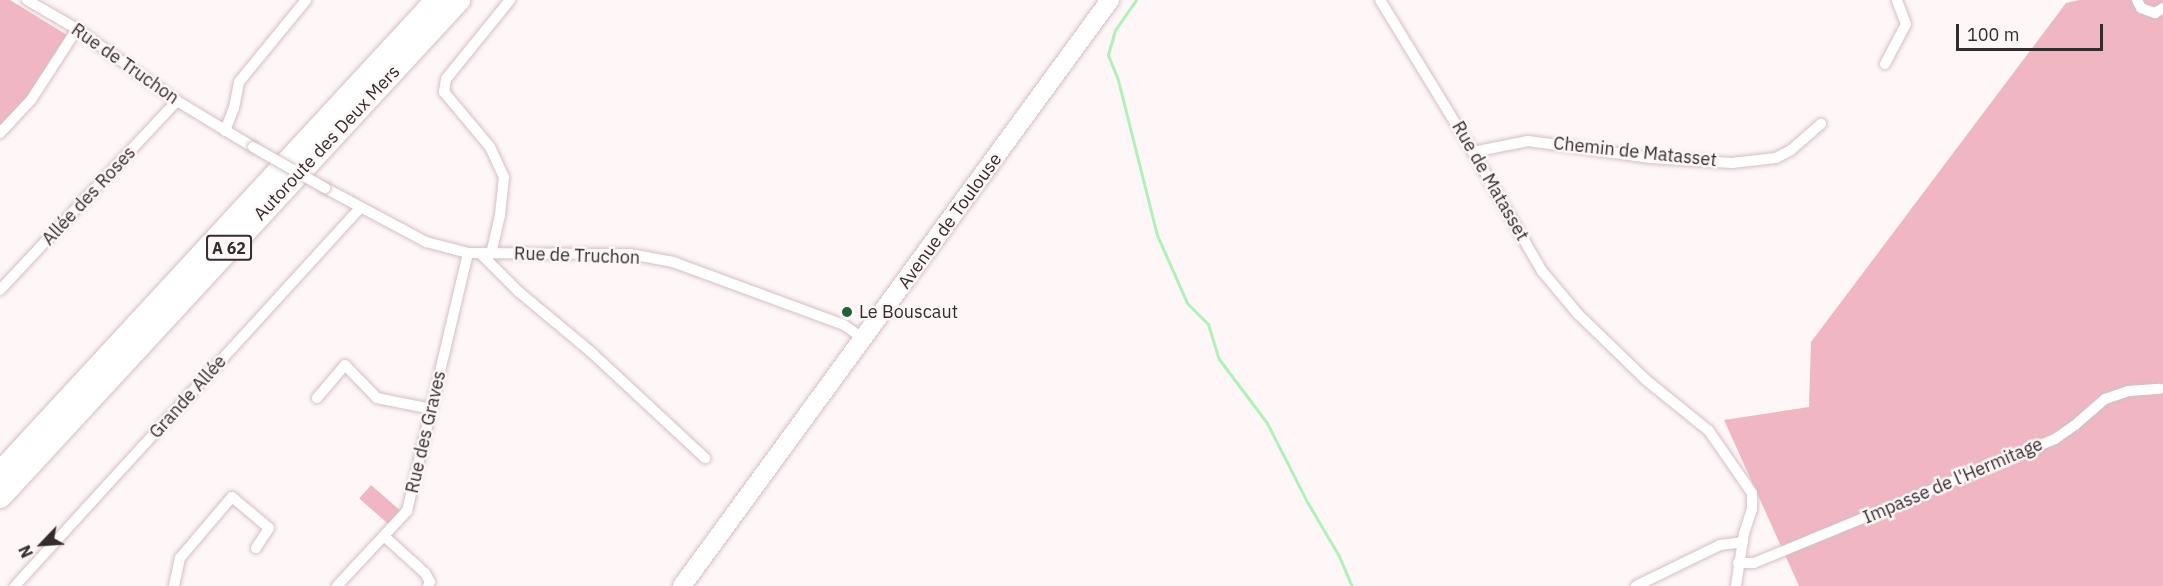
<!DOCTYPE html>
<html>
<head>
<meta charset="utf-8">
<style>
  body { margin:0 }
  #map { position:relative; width:2163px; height:586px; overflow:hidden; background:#fff6f8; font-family:"IBM Plex Sans",sans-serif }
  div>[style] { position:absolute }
  .green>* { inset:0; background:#f1b6c4; transform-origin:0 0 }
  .stream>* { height:3px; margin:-1.5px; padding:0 1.5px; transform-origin:1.5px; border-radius:1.5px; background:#b0f1b9 }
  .roads { filter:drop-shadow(0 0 2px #d4c0c4) drop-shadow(0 0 2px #d4c0c4) }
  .street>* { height:10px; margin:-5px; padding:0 5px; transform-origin:5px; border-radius:5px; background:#fff }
  .primary>* { height:18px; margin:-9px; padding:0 9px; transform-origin:9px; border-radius:9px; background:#fff }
  .highway>* { height:21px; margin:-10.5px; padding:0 10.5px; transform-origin:10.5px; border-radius:10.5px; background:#fff }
  .bridges { filter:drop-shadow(0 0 2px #d4c0c4) drop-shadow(0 0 2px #d4c0c4) }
  .street-bridge>* { height:10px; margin:-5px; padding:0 5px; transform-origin:5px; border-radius:5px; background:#fff }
  .dots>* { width:16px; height:16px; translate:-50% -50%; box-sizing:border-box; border:3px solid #fff6f8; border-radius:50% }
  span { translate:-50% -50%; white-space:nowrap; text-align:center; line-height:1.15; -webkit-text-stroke:5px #fff6f8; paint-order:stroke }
  .shield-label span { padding:2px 4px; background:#fff6f8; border:2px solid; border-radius:4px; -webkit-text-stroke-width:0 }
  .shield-label { font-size:16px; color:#342c2d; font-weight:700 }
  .street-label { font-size:18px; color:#342c2d }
  .poi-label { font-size:18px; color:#342c2d }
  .left { translate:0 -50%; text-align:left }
  .north { position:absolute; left:12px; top:514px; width:60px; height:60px; -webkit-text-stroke:4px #fff6f8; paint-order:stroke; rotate:245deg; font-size:16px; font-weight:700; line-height:24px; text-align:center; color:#342c2d }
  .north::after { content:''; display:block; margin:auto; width:21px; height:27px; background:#342c2d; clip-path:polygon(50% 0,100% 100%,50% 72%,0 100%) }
  .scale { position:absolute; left:1956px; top:24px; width:147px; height:27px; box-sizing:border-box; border:3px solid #342c2d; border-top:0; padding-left:8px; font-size:18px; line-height:21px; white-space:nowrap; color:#342c2d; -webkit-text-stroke:4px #fff6f8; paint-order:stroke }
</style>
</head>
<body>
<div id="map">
  <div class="green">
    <div style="clip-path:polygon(0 0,10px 0,67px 35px,27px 100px,0 130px)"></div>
    <div style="clip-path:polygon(2079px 0,2163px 0,2163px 586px,1799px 586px,1724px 420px,1809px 407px,1811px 342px,2066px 3px)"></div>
    <div style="left:371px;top:485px;width:41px;height:18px;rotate:41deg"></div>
  </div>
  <div class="stream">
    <div style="left:1136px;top:0;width:37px;rotate:125deg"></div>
    <div style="left:1115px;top:30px;width:26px;rotate:106deg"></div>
    <div style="left:1108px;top:55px;width:27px;rotate:68deg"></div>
    <div style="left:1118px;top:80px;width:160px;rotate:75.9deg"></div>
    <div style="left:1157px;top:235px;width:74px;rotate:66.2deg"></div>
    <div style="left:1187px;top:303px;width:30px;rotate:45deg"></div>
    <div style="left:1208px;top:324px;width:37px;rotate:73deg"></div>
    <div style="left:1219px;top:359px;width:80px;rotate:53.1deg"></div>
    <div style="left:1267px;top:423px;width:86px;rotate:63.1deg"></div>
    <div style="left:1306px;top:500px;width:65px;rotate:59.5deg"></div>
    <div style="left:1339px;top:556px;width:33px;rotate:67deg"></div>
  </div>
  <div class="roads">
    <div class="street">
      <div style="left:27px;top:0;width:58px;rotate:30.1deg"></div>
      <div style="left:77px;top:29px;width:123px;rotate:35.8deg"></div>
      <div style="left:177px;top:101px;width:89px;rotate:31.2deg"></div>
      <div style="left:1380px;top:0;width:178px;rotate:58.5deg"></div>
      <div style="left:1473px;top:152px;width:138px;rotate:59.9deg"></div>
      <div style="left:1542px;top:271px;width:56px;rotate:50.1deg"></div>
      <div style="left:1578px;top:314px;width:95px;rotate:44.1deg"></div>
      <div style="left:1646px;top:380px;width:81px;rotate:39deg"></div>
      <div style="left:1709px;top:431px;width:75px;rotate:55.3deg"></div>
      <div style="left:1752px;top:493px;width:16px;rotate:90deg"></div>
      <div style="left:1752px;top:509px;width:25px;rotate:108deg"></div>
      <div style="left:1744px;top:533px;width:54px;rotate:98.6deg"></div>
      <div style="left:2137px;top:0;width:9px;rotate:63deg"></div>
      <div style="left:2141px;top:8px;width:15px;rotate:20deg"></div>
      <div style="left:2155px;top:13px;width:9px;rotate:-32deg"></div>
      <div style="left:1885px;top:64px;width:45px;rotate:-62.3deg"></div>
      <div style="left:1906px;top:24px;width:26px;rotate:-111deg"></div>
      <div style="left:225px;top:131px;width:25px;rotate:-69deg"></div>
      <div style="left:234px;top:108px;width:26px;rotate:-79deg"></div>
      <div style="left:239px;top:82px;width:106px;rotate:-50.7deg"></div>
      <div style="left:0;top:133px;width:45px;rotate:-46.8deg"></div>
      <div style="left:31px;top:100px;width:85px;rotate:-57.1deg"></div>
      <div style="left:1473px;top:152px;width:56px;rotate:-11.3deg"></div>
      <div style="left:1528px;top:141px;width:124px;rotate:7.9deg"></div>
      <div style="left:1651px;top:158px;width:81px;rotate:3.5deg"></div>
      <div style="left:1732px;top:163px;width:44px;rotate:-6.5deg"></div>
      <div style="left:1776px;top:158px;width:17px;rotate:-28deg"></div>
      <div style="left:1791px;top:150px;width:40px;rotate:-41deg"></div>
      <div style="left:325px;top:188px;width:115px;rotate:28.1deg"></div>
      <div style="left:426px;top:242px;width:43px;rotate:14.7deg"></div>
      <div style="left:468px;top:253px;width:162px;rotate:0.4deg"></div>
      <div style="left:630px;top:254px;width:44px;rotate:10.5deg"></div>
      <div style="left:673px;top:262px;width:182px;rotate:20.2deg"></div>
      <div style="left:844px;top:325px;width:24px;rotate:35deg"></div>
      <div style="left:481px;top:254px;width:54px;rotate:45deg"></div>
      <div style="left:519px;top:292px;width:94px;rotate:39.8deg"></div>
      <div style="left:591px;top:352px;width:156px;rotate:42.9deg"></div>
      <div style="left:491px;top:254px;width:40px;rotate:-77deg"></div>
      <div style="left:500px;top:215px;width:38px;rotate:-84deg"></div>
      <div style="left:504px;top:177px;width:33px;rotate:-115deg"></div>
      <div style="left:490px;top:147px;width:72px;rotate:-129.9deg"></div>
      <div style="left:444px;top:92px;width:13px;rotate:-81deg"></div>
      <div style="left:446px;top:79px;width:102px;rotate:-51deg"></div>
      <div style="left:0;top:290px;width:259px;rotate:-46.9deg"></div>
      <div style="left:317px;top:398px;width:43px;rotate:-49.7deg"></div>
      <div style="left:345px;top:365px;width:46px;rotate:45.9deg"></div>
      <div style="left:377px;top:398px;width:55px;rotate:11.5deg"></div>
      <div style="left:384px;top:536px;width:55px;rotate:42.1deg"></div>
      <div style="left:425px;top:573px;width:10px;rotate:61deg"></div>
      <div style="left:430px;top:582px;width:4px;rotate:117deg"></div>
      <div style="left:1738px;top:563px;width:16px"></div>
      <div style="left:1754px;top:563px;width:326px;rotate:-22.4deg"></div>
      <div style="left:2055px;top:439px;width:24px;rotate:-35deg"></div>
      <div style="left:2075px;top:425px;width:40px;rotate:-41deg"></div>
      <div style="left:2105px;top:399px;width:24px;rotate:-19deg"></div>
      <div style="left:2128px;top:391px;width:32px;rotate:-4deg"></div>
      <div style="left:15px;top:586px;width:512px;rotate:-47.61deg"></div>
      <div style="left:174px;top:586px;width:29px;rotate:-78deg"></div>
      <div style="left:180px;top:558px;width:80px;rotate:-49.6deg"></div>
      <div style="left:232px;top:497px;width:48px;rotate:40deg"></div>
      <div style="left:269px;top:528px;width:24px;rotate:123deg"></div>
      <div style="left:337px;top:586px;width:103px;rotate:-47deg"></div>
      <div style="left:407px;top:511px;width:265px;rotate:-76.7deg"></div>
      <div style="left:1636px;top:586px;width:93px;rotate:-26deg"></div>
      <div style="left:1720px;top:545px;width:23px;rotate:-7deg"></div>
    </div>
    <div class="primary">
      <div style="left:682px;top:586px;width:726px;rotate:-53.86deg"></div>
    </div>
    <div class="highway">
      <div style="left:0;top:471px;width:641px;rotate:-47.28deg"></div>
      <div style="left:0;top:497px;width:677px;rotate:-47.28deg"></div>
    </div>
  </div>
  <div class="bridges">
    <div class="street-bridge">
      <div style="left:253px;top:147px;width:83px;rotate:29.7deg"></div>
    </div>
  </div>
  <div class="dots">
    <div style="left:847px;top:312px;background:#1f6531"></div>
  </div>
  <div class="shield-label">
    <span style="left:229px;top:248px">A 62</span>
  </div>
  <div class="street-label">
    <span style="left:125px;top:64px;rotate:35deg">Rue de Truchon</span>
    <span style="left:327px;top:143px;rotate:-47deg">Autoroute des Deux Mers</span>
    <span style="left:1635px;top:152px;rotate:6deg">Chemin de Matasset</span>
    <span style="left:1490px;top:181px;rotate:60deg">Rue de Matasset</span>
    <span style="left:89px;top:196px;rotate:-47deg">Allée des Roses</span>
    <span style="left:950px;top:221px;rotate:-54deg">Avenue de Toulouse</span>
    <span style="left:577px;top:256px;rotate:2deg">Rue de Truchon</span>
    <span style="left:188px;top:397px;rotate:-48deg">Grande Allée</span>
    <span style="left:426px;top:432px;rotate:-77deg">Rue des Graves</span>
    <span style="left:1953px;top:481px;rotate:-23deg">Impasse de l'Hermitage</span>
  </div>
  <div class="poi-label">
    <span class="left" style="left:859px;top:312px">Le Bouscaut</span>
  </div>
  <div class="north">N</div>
  <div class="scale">100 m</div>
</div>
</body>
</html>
